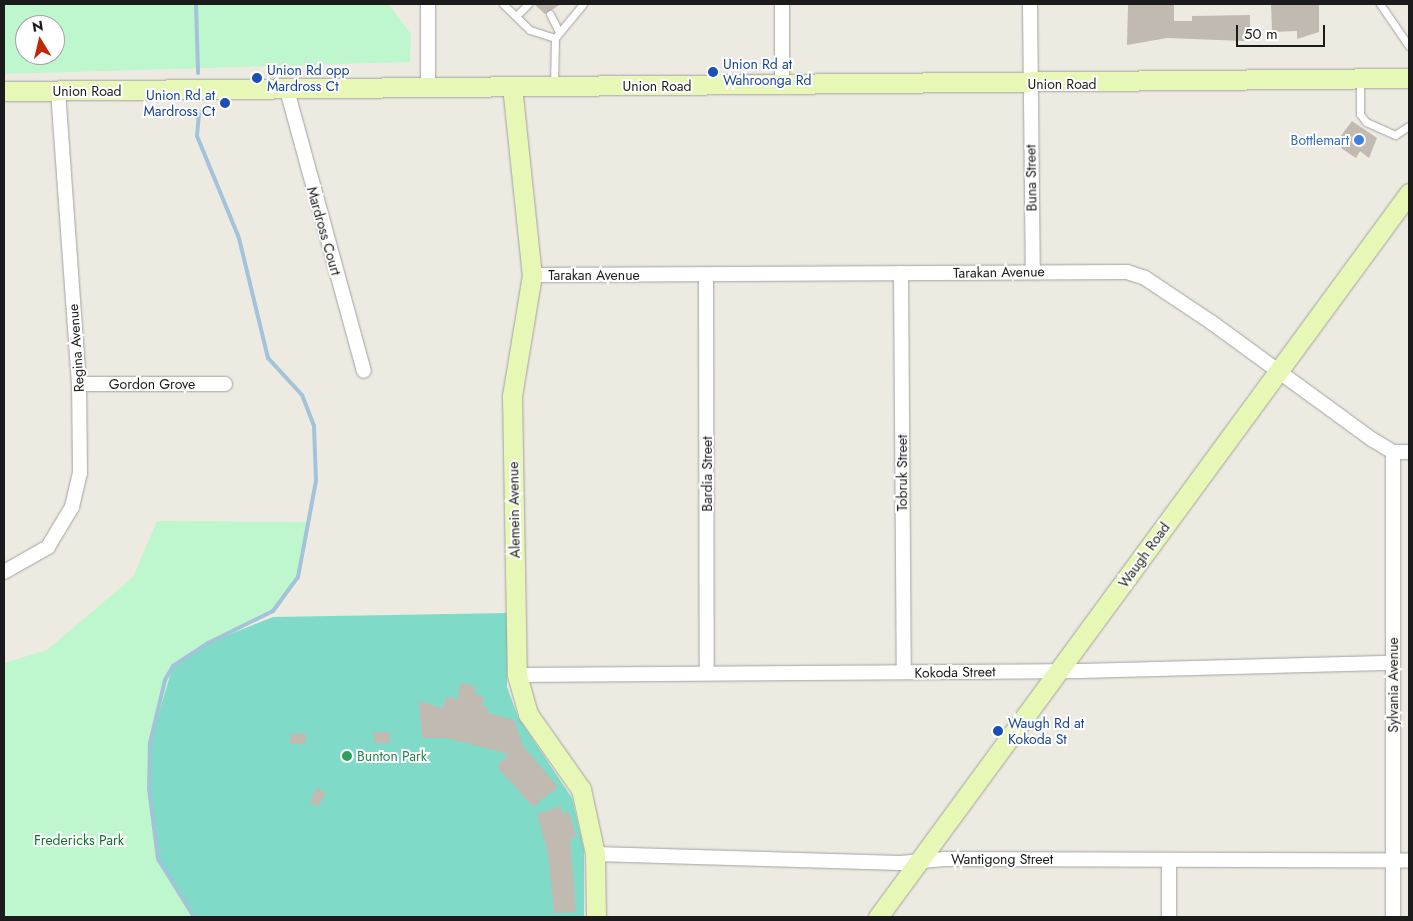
<!DOCTYPE html>
<html>
<head>
<meta charset="utf-8">
<style>
  body { margin:0 }
  #map { position:relative; width:1413px; height:921px; overflow:hidden; background:#edebe1; font-family:Jost,sans-serif }
  div>[style] { position:absolute }
  .park>* { inset:0; background:#bef7cd }
  .pitch>* { inset:0; background:#80dac8 }
  .stream>* { height:4px; margin:-2px; padding:0 2px; transform-origin:2px; border-radius:2px; background:#a2c3da }
  .building>* { inset:0; background:#c1bab1; transform-origin:0 0 }
  .roads { filter:drop-shadow(0 0 1px #a2a2a2) drop-shadow(0 0 1px #a2a2a2) }
  .lane>* { height:7px; margin:-3.5px; padding:0 3.5px; transform-origin:3.5px; border-radius:3.5px; background:#fff }
  .street>* { height:14px; margin:-7px; padding:0 7px; transform-origin:7px; border-radius:7px; background:#fff }
  .secondary>* { height:19px; margin:-9.5px; padding:0 9.5px; transform-origin:9.5px; border-radius:9.5px; background:#e7f7b5 }
  .dots>* { width:14px; height:14px; translate:-50% -50%; box-sizing:border-box; border:2px solid #fff; border-radius:50% }
  span { translate:-50% -50%; white-space:nowrap; text-align:center; line-height:1.15; -webkit-text-stroke:4px #fff; paint-order:stroke }
  .transit-label { font-size:14px; color:#164399 }
  .left { translate:0 -50%; text-align:left }
  .right { translate:-100% -50%; text-align:right }
  .street-label { font-size:14px; color:#1b1b1b }
  .shop-label { font-size:14px; color:#366cbe }
  .leisure-label { font-size:14px; color:#27864d }
  .park-label { font-size:14px; color:#0e752a }
  .frame { position:absolute; inset:0; border:5px solid #1b1b1b; pointer-events:none }
  .north { position:absolute; left:15px; top:15px; width:50px; height:50px; box-sizing:border-box; background:#fff; border:1px solid #a4a4a4; border-radius:50%; rotate:351deg; font-size:14px; font-weight:700; line-height:20px; text-align:center; color:#1b1b1b }
  .north::after { content:''; display:block; margin:auto; width:18px; height:22px; background:#c12906; clip-path:polygon(50% 0,100% 100%,50% 72%,0 100%) }
  .scale { position:absolute; left:1236px; top:25px; width:89px; height:22px; box-sizing:border-box; border:2px solid #1b1b1b; border-top:0; padding-left:6px; font-size:15px; line-height:18px; white-space:nowrap; color:#1b1b1b; -webkit-text-stroke:4px #fff; paint-order:stroke }
</style>
</head>
<body>
<div id="map">
  <div class="park">
    <div style="clip-path:polygon(evenodd,4px 4px,389px 4px,411px 34px,410px 62px,4px 74px,4px 4px,25px 25px,55px 25px,55px 55px,25px 55px,25px 25px)"></div>
    <div style="clip-path:polygon(157px 521px,310px 522px,298px 577px,273px 611px,208px 643px,178px 890px,194px 917px,4px 917px,4px 663px,47px 650px,133px 577px)"></div>
  </div>
  <div class="pitch">
    <div style="clip-path:polygon(508px 613px,507px 687px,518px 717px,572px 798px,584px 850px,584px 917px,194px 917px,158px 859px,149px 789px,150px 743px,173px 666px,208px 643px,273px 617px)"></div>
  </div>
  <div class="stream">
    <div style="left:196px;top:4px;width:69px;rotate:88.3deg"></div>
    <div style="left:194px;top:917px;width:68px;rotate:-121.8deg"></div>
    <div style="left:158px;top:859px;width:71px;rotate:-97.3deg"></div>
    <div style="left:149px;top:789px;width:46px;rotate:-88.8deg"></div>
    <div style="left:150px;top:743px;width:65px;rotate:-76.6deg"></div>
    <div style="left:165px;top:680px;width:16px;rotate:-60deg"></div>
    <div style="left:173px;top:666px;width:42px;rotate:-33.3deg"></div>
    <div style="left:208px;top:643px;width:72px;rotate:-26.2deg"></div>
    <div style="left:273px;top:611px;width:42px;rotate:-53.7deg"></div>
    <div style="left:298px;top:577px;width:98px;rotate:-79.4deg"></div>
    <div style="left:316px;top:481px;width:55px;rotate:-92.1deg"></div>
    <div style="left:314px;top:426px;width:33px;rotate:-111deg"></div>
    <div style="left:302px;top:395px;width:50px;rotate:-132.6deg"></div>
    <div style="left:268px;top:358px;width:123px;rotate:-103.6deg"></div>
    <div style="left:239px;top:238px;width:110px;rotate:-112.4deg"></div>
    <div style="left:197px;top:136px;width:25px;rotate:-85deg"></div>
  </div>
  <div class="building">
    <div style="clip-path:polygon(534px 4px,561px 4px,545px 14px)"></div>
    <div style="clip-path:polygon(1128px 4px,1174px 4px,1174px 21px,1192px 21px,1192px 16px,1250px 15px,1250px 37px,1244px 36px,1244px 41px,1167px 38px,1127px 45px)"></div>
    <div style="clip-path:polygon(1271px 4px,1319px 4px,1319px 32px,1297px 39px,1297px 31px,1272px 32px)"></div>
    <div style="clip-path:polygon(1352px 121px,1377px 138px,1369px 158px,1360px 151px,1356px 158px,1341px 148px,1345px 141px,1340px 137px)"></div>
    <div style="clip-path:polygon(461px 682px,476px 687px,474px 693px,484px 697px,482px 705px,488px 707px,488px 713px,514px 720px,523px 746px,558px 787px,533px 807px,497px 767px,508px 754px,447px 738px,422px 738px,419px 701px,442px 708px,447px 696px,457px 700px)"></div>
    <div style="left:374px;top:732px;width:16px;height:11px"></div>
    <div style="clip-path:polygon(305px 733px,306px 744px,290px 744px,290px 734px)"></div>
    <div style="left:317px;top:788px;width:10px;height:16px;rotate:29deg"></div>
    <div style="clip-path:polygon(561px 806px,562px 813px,569px 812px,576px 837px,570px 839px,576px 912px,554px 913px,548px 854px,537px 814px)"></div>
  </div>
  <div class="roads">
    <div class="lane">
      <div style="left:503px;top:4px;width:37px;rotate:44deg"></div>
      <div style="left:530px;top:30px;width:26px;rotate:18deg"></div>
      <div style="left:1380px;top:4px;width:51px;rotate:55.4deg"></div>
      <div style="left:550px;top:14px;width:18px;rotate:63deg"></div>
      <div style="left:516px;top:16px;width:17px;rotate:-45deg"></div>
      <div style="left:1360px;top:82px;width:32px;rotate:90deg"></div>
      <div style="left:1360px;top:114px;width:10px;rotate:53deg"></div>
      <div style="left:1366px;top:122px;width:32px;rotate:24deg"></div>
      <div style="left:1395px;top:135px;width:17px;rotate:-33deg"></div>
      <div style="left:554px;top:85px;width:47px;rotate:-88.8deg"></div>
      <div style="left:555px;top:38px;width:44px;rotate:-50.5deg"></div>
    </div>
    <div class="street">
      <div style="left:782px;top:4px;width:81px;rotate:90deg"></div>
      <div style="left:1030px;top:4px;width:268px;rotate:89.4deg"></div>
      <div style="left:428px;top:88px;width:84px;rotate:-90deg"></div>
      <div style="left:287px;top:90px;width:291px;rotate:74.7deg"></div>
      <div style="left:901px;top:273px;width:399px;rotate:89.6deg"></div>
      <div style="left:532px;top:275px;width:595px;rotate:-0.29deg"></div>
      <div style="left:1127px;top:272px;width:19px;rotate:18deg"></div>
      <div style="left:1145px;top:278px;width:79px;rotate:33.7deg"></div>
      <div style="left:1211px;top:322px;width:200px;rotate:36.1deg"></div>
      <div style="left:1373px;top:440px;width:23px;rotate:31deg"></div>
      <div style="left:1393px;top:452px;width:16px"></div>
      <div style="left:706px;top:275px;width:398px;rotate:89.9deg"></div>
      <div style="left:79px;top:384px;width:146px"></div>
      <div style="left:4px;top:572px;width:51px;rotate:-29.6deg"></div>
      <div style="left:48px;top:547px;width:47px;rotate:-59deg"></div>
      <div style="left:72px;top:507px;width:35px;rotate:-77deg"></div>
      <div style="left:80px;top:473px;width:89px;rotate:-90.6deg"></div>
      <div style="left:79px;top:384px;width:294px;rotate:-94.1deg"></div>
      <div style="left:517px;top:675px;width:564px;rotate:-0.41deg"></div>
      <div style="left:1081px;top:671px;width:312px;rotate:-1.5deg"></div>
      <div style="left:595px;top:854px;width:305px;rotate:1.7deg"></div>
      <div style="left:900px;top:863px;width:45px;rotate:-5.1deg"></div>
      <div style="left:945px;top:859px;width:464px;rotate:0.2deg"></div>
      <div style="left:1169px;top:917px;width:57px;rotate:-90deg"></div>
      <div style="left:1393px;top:917px;width:465px;rotate:-90deg"></div>
    </div>
    <div class="secondary">
      <div style="left:512px;top:86px;width:190px;rotate:84deg"></div>
      <div style="left:532px;top:275px;width:123px;rotate:99.4deg"></div>
      <div style="left:512px;top:396px;width:279px;rotate:89deg"></div>
      <div style="left:517px;top:675px;width:41px;rotate:74.2deg"></div>
      <div style="left:528px;top:714px;width:92px;rotate:54.8deg"></div>
      <div style="left:581px;top:789px;width:66px;rotate:77.8deg"></div>
      <div style="left:595px;top:854px;width:63px;rotate:89.1deg"></div>
      <div style="left:4px;top:91px;width:1405px;rotate:-0.53deg"></div>
      <div style="left:878px;top:917px;width:898px;rotate:-53.74deg"></div>
    </div>
  </div>
  <div class="dots">
    <div style="left:713px;top:72px;background:#1a4fb4"></div>
    <div style="left:257px;top:78px;background:#1a4fb4"></div>
    <div style="left:225px;top:103px;background:#1a4fb4"></div>
    <div style="left:1359px;top:140px;background:#3f7fe0"></div>
    <div style="left:998px;top:731px;background:#1a4fb4"></div>
    <div style="left:347px;top:756px;background:#2e9e5b"></div>
  </div>
  <div class="transit-label">
    <span class="left" style="left:723px;top:72px">Union Rd at<br>Wahroonga Rd</span>
    <span class="left" style="left:267px;top:78px">Union Rd opp<br>Mardross Ct</span>
    <span class="right" style="left:215px;top:103px">Union Rd at<br>Mardross Ct</span>
    <span class="left" style="left:1008px;top:731px">Waugh Rd at<br>Kokoda St</span>
  </div>
  <div class="street-label">
    <span style="left:1062px;top:84px">Union Road</span>
    <span style="left:657px;top:86px">Union Road</span>
    <span style="left:87px;top:91px">Union Road</span>
    <span style="left:1031px;top:178px;rotate:-91deg">Buna Street</span>
    <span style="left:324px;top:231px;rotate:74deg">Mardross Court</span>
    <span style="left:999px;top:272px;rotate:-1deg">Tarakan Avenue</span>
    <span style="left:594px;top:275px">Tarakan Avenue</span>
    <span style="left:76px;top:348px;rotate:-94deg">Regina Avenue</span>
    <span style="left:152px;top:384px">Gordon Grove</span>
    <span style="left:902px;top:473px;rotate:-90deg">Tobruk Street</span>
    <span style="left:707px;top:474px;rotate:-90deg">Bardia Street</span>
    <span style="left:514px;top:510px;rotate:-91deg">Alemein Avenue</span>
    <span style="left:1144px;top:555px;rotate:-54deg">Waugh Road</span>
    <span style="left:955px;top:672px;rotate:-1deg">Kokoda Street</span>
    <span style="left:1393px;top:685px;rotate:-90deg">Sylvania Avenue</span>
    <span style="left:1002px;top:859px">Wantigong Street</span>
  </div>
  <div class="shop-label">
    <span class="right" style="left:1349px;top:140px">Bottlemart</span>
  </div>
  <div class="leisure-label">
    <span class="left" style="left:357px;top:756px">Bunton Park</span>
  </div>
  <div class="park-label">
    <span style="left:79px;top:840px">Fredericks Park</span>
  </div>
  <div class="frame"></div>
  <div class="north">N</div>
  <div class="scale">50 m</div>
</div>
</body>
</html>
